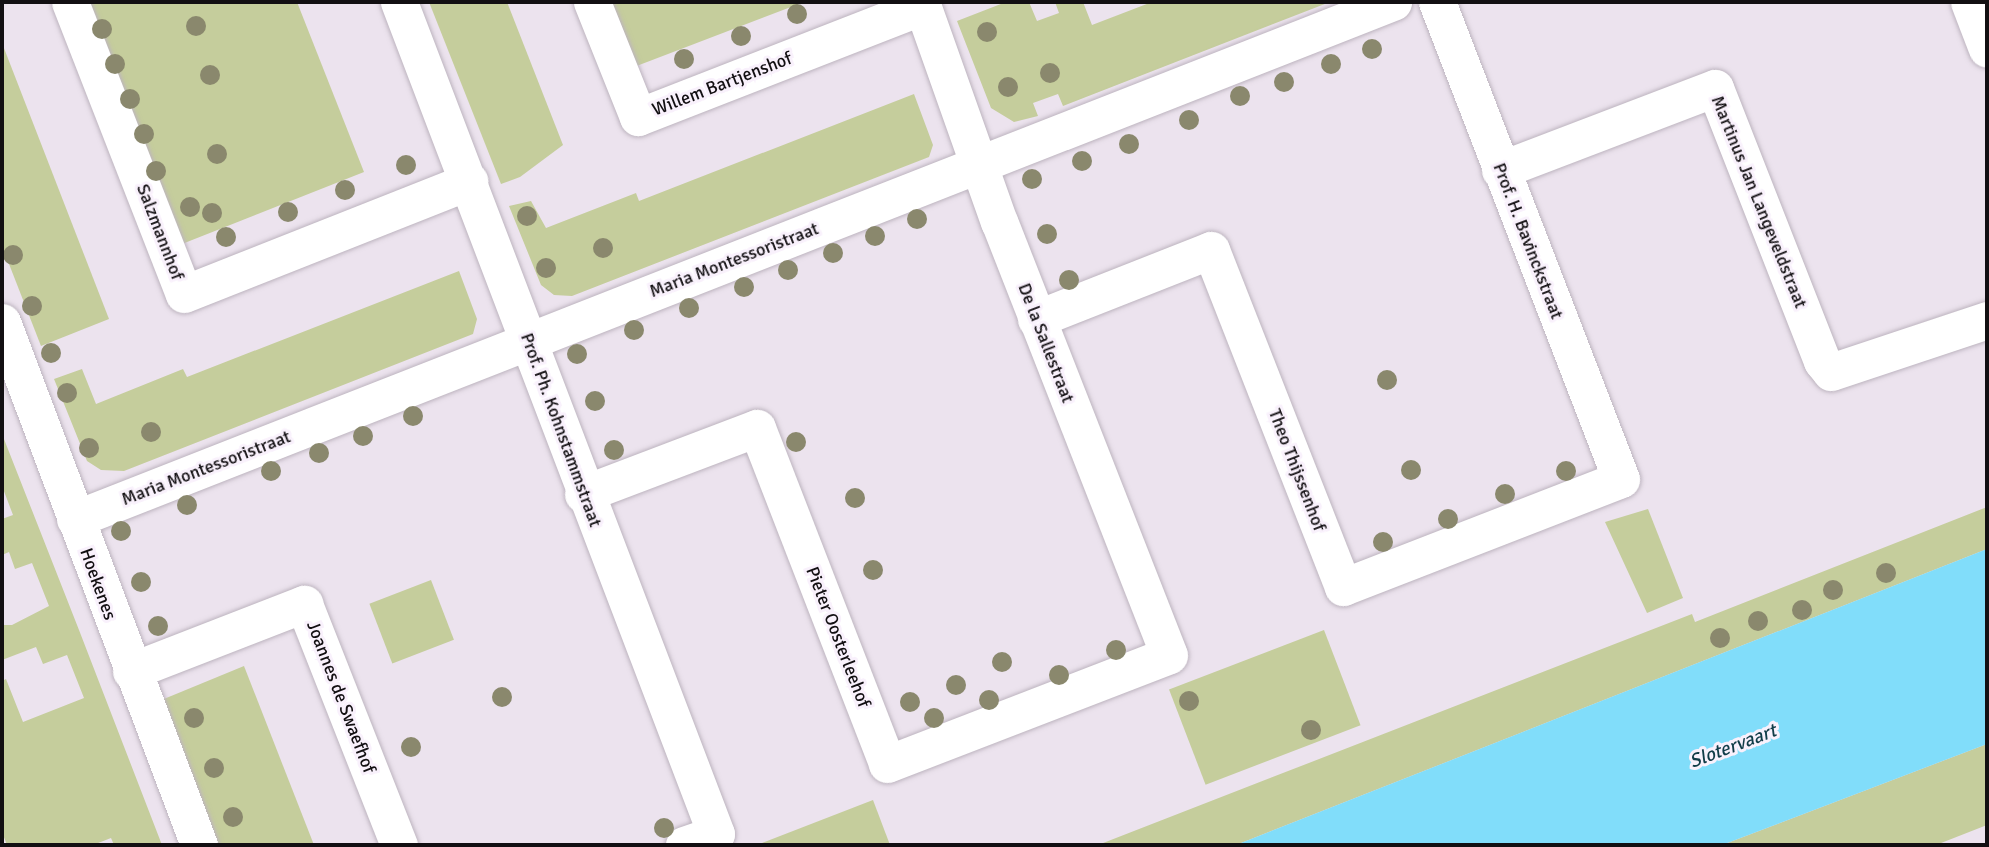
<!DOCTYPE html>
<html>
<head>
<meta charset="utf-8">
<style>
  body { margin:0 }
  #map { position:relative; width:1989px; height:847px; overflow:hidden; background:#ece3ee; font-family:Signika,sans-serif }
  div>[style] { position:absolute }
  .green>* { inset:0; background:#c5cd9c; transform-origin:0 0 }
  .water>* { inset:0; background:#81ddfa }
  .roads { filter:drop-shadow(0 0 2px #bdb4bf) drop-shadow(0 0 2px #bdb4bf) }
  .street>* { height:37px; margin:-18.5px; padding:0 18.5px; transform-origin:18.5px; border-radius:18.5px; background:#fff }
  .trees>* { width:20px; height:20px; margin:-10px; border-radius:50%; background:#8a886d }
  span { translate:-50% -50%; white-space:nowrap; text-align:center; line-height:1.15; -webkit-text-stroke:6px #f9f1fc; paint-order:stroke }
  .street-label { font-size:18px; color:#120f12 }
  .water-label { font-size:19px; color:#113c48; font-style:italic }
  .frame { position:absolute; inset:0; border:4px solid #120f12; pointer-events:none }
</style>
</head>
<body>
<div id="map">
  <div class="green">
    <div style="clip-path:polygon(86px 2px,297px 2px,364px 172px,182px 244px)"></div>
    <div style="clip-path:polygon(429px 2px,507px 2px,563px 145px,520px 177px,501px 184px)"></div>
    <div style="clip-path:polygon(608px 2px,804px 2px,634px 67px)"></div>
    <div style="clip-path:polygon(1006px 2px,1029px 2px,1037px 21px,1059px 13px,1055px 2px,1083px 2px,1092px 25px,1152px 2px,1330px 2px,1063px 106px,1058px 94px,1033px 103px,1038px 116px,1014px 122px,991px 108px,957px 21px)"></div>
    <div style="clip-path:polygon(2px 43px,109px 319px,41px 346px,2px 246px)"></div>
    <div style="clip-path:polygon(914px 94px,933px 145px,929px 157px,572px 296px,554px 295px,541px 285px,509px 206px,531px 201px,546px 228px,636px 193px,639px 201px)"></div>
    <div style="clip-path:polygon(459px 271px,477px 319px,473px 334px,124px 471px,101px 470px,87px 461px,54px 379px,82px 369px,96px 404px,183px 369px,187px 377px)"></div>
    <div style="clip-path:polygon(2px 434px,79px 630px,162px 845px,114px 845px,111px 838px,93px 845px,7px 845px,2px 832px,2px 681px,6px 679px,23px 722px,84px 698px,67px 655px,43px 664px,36px 647px,2px 660px,2px 625px,12px 625px,49px 606px,32px 563px,15px 569px,9px 552px,2px 555px,2px 519px,13px 515px,2px 486px)"></div>
    <div style="clip-path:polygon(1987px 507px,1987px 549px,1236px 845px,1098px 845px,1692px 614px,1695px 622px)"></div>
    <div style="clip-path:polygon(1648px 509px,1683px 598px,1647px 613px,1605px 522px)"></div>
    <div style="left:431px;top:580px;width:64px;height:66px;rotate:69deg"></div>
    <div style="left:1324px;top:630px;width:102px;height:166px;rotate:69deg"></div>
    <div style="clip-path:polygon(244px 666px,314px 845px,215px 845px,159px 701px)"></div>
    <div style="clip-path:polygon(1987px 744px,1987px 825px,1936px 845px,1722px 845px)"></div>
    <div style="clip-path:polygon(873px 800px,890px 845px,757px 845px)"></div>
  </div>
  <div class="water">
    <div style="clip-path:polygon(1987px 549px,1987px 744px,1722px 845px,1236px 845px)"></div>
  </div>
  <div class="roads">
    <div class="street">
      <div style="left:70px;top:2px;width:313px;rotate:68.7deg"></div>
      <div style="left:184px;top:294px;width:307px;rotate:-21.6deg"></div>
      <div style="left:399px;top:2px;width:890px;rotate:69.14deg"></div>
      <div style="left:716px;top:834px;width:34px;rotate:161deg"></div>
      <div style="left:592px;top:2px;width:124px;rotate:68.2deg"></div>
      <div style="left:638px;top:117px;width:305px;rotate:-21.3deg"></div>
      <div style="left:1969px;top:2px;width:50px;rotate:69deg"></div>
      <div style="left:1500px;top:170px;width:230px;rotate:-20.9deg"></div>
      <div style="left:1715px;top:88px;width:293px;rotate:68.6deg"></div>
      <div style="left:1822px;top:361px;width:14px;rotate:51deg"></div>
      <div style="left:1831px;top:372px;width:164px;rotate:-18.4deg"></div>
      <div style="left:1036px;top:319px;width:188px;rotate:-21.5deg"></div>
      <div style="left:1211px;top:250px;width:362px;rotate:68.6deg"></div>
      <div style="left:1343px;top:587px;width:298px;rotate:-21.2deg"></div>
      <div style="left:1621px;top:479px;width:511px;rotate:-111.09deg"></div>
      <div style="left:2px;top:322px;width:559px;rotate:69.36deg"></div>
      <div style="left:583px;top:494px;width:186px;rotate:-20.8deg"></div>
      <div style="left:757px;top:428px;width:360px;rotate:68.8deg"></div>
      <div style="left:887px;top:764px;width:302px;rotate:-21.1deg"></div>
      <div style="left:1169px;top:655px;width:465px;rotate:-111.4deg"></div>
      <div style="left:999px;top:222px;width:233px;rotate:-109.5deg"></div>
      <div style="left:75px;top:519px;width:1416px;rotate:-21.42deg"></div>
      <div style="left:131px;top:671px;width:186px;rotate:-21.2deg"></div>
      <div style="left:304px;top:604px;width:259px;rotate:68.5deg"></div>
    </div>
  </div>
  <div class="trees">
    <div style="left:797px;top:14px"></div>
    <div style="left:196px;top:26px"></div>
    <div style="left:102px;top:29px"></div>
    <div style="left:987px;top:32px"></div>
    <div style="left:741px;top:36px"></div>
    <div style="left:1372px;top:49px"></div>
    <div style="left:684px;top:59px"></div>
    <div style="left:115px;top:64px"></div>
    <div style="left:1331px;top:64px"></div>
    <div style="left:1050px;top:73px"></div>
    <div style="left:210px;top:75px"></div>
    <div style="left:1284px;top:82px"></div>
    <div style="left:1008px;top:87px"></div>
    <div style="left:1240px;top:96px"></div>
    <div style="left:130px;top:99px"></div>
    <div style="left:1189px;top:120px"></div>
    <div style="left:144px;top:134px"></div>
    <div style="left:1129px;top:144px"></div>
    <div style="left:217px;top:154px"></div>
    <div style="left:1082px;top:161px"></div>
    <div style="left:406px;top:165px"></div>
    <div style="left:156px;top:171px"></div>
    <div style="left:1032px;top:179px"></div>
    <div style="left:345px;top:190px"></div>
    <div style="left:190px;top:207px"></div>
    <div style="left:288px;top:212px"></div>
    <div style="left:212px;top:213px"></div>
    <div style="left:527px;top:216px"></div>
    <div style="left:917px;top:219px"></div>
    <div style="left:1047px;top:234px"></div>
    <div style="left:875px;top:236px"></div>
    <div style="left:226px;top:237px"></div>
    <div style="left:603px;top:248px"></div>
    <div style="left:833px;top:253px"></div>
    <div style="left:13px;top:255px"></div>
    <div style="left:546px;top:268px"></div>
    <div style="left:788px;top:270px"></div>
    <div style="left:1069px;top:280px"></div>
    <div style="left:744px;top:287px"></div>
    <div style="left:32px;top:306px"></div>
    <div style="left:689px;top:308px"></div>
    <div style="left:634px;top:330px"></div>
    <div style="left:51px;top:353px"></div>
    <div style="left:577px;top:354px"></div>
    <div style="left:1387px;top:380px"></div>
    <div style="left:67px;top:393px"></div>
    <div style="left:595px;top:401px"></div>
    <div style="left:413px;top:416px"></div>
    <div style="left:151px;top:432px"></div>
    <div style="left:363px;top:436px"></div>
    <div style="left:796px;top:442px"></div>
    <div style="left:89px;top:448px"></div>
    <div style="left:614px;top:450px"></div>
    <div style="left:319px;top:453px"></div>
    <div style="left:1411px;top:470px"></div>
    <div style="left:271px;top:471px"></div>
    <div style="left:1566px;top:471px"></div>
    <div style="left:1505px;top:494px"></div>
    <div style="left:855px;top:498px"></div>
    <div style="left:187px;top:505px"></div>
    <div style="left:1448px;top:519px"></div>
    <div style="left:121px;top:531px"></div>
    <div style="left:1383px;top:542px"></div>
    <div style="left:873px;top:570px"></div>
    <div style="left:1886px;top:573px"></div>
    <div style="left:141px;top:582px"></div>
    <div style="left:1833px;top:590px"></div>
    <div style="left:1802px;top:610px"></div>
    <div style="left:1758px;top:621px"></div>
    <div style="left:158px;top:626px"></div>
    <div style="left:1720px;top:638px"></div>
    <div style="left:1116px;top:650px"></div>
    <div style="left:1002px;top:662px"></div>
    <div style="left:1059px;top:675px"></div>
    <div style="left:956px;top:685px"></div>
    <div style="left:502px;top:697px"></div>
    <div style="left:989px;top:700px"></div>
    <div style="left:1189px;top:701px"></div>
    <div style="left:910px;top:702px"></div>
    <div style="left:194px;top:718px"></div>
    <div style="left:934px;top:718px"></div>
    <div style="left:1311px;top:730px"></div>
    <div style="left:411px;top:747px"></div>
    <div style="left:214px;top:768px"></div>
    <div style="left:233px;top:817px"></div>
    <div style="left:664px;top:828px"></div>
  </div>
  <div class="street-label">
    <span style="left:722px;top:84px;rotate:-21deg">Willem Bartjenshof</span>
    <span style="left:1759px;top:202px;rotate:68deg">Martinus Jan Langeveldstraat</span>
    <span style="left:160px;top:232px;rotate:69deg">Salzmannhof</span>
    <span style="left:1528px;top:241px;rotate:69deg">Prof. H. Bavinckstraat</span>
    <span style="left:734px;top:260px;rotate:-21deg">Maria Montessoristraat</span>
    <span style="left:1046px;top:343px;rotate:69deg">De la Sallestraat</span>
    <span style="left:561px;top:430px;rotate:70deg">Prof. Ph. Kohnstammstraat</span>
    <span style="left:206px;top:468px;rotate:-21deg">Maria Montessoristraat</span>
    <span style="left:1297px;top:470px;rotate:69deg">Theo Thijssenhof</span>
    <span style="left:98px;top:584px;rotate:70deg">Hoekenes</span>
    <span style="left:838px;top:637px;rotate:69deg">Pieter Oosterleehof</span>
    <span style="left:341px;top:697px;rotate:69deg">Joannes de Swaefhof</span>
  </div>
  <div class="water-label">
    <span style="left:1733px;top:747px;rotate:-21deg">Slotervaart</span>
  </div>
  <div class="frame"></div>
</div>
</body>
</html>
